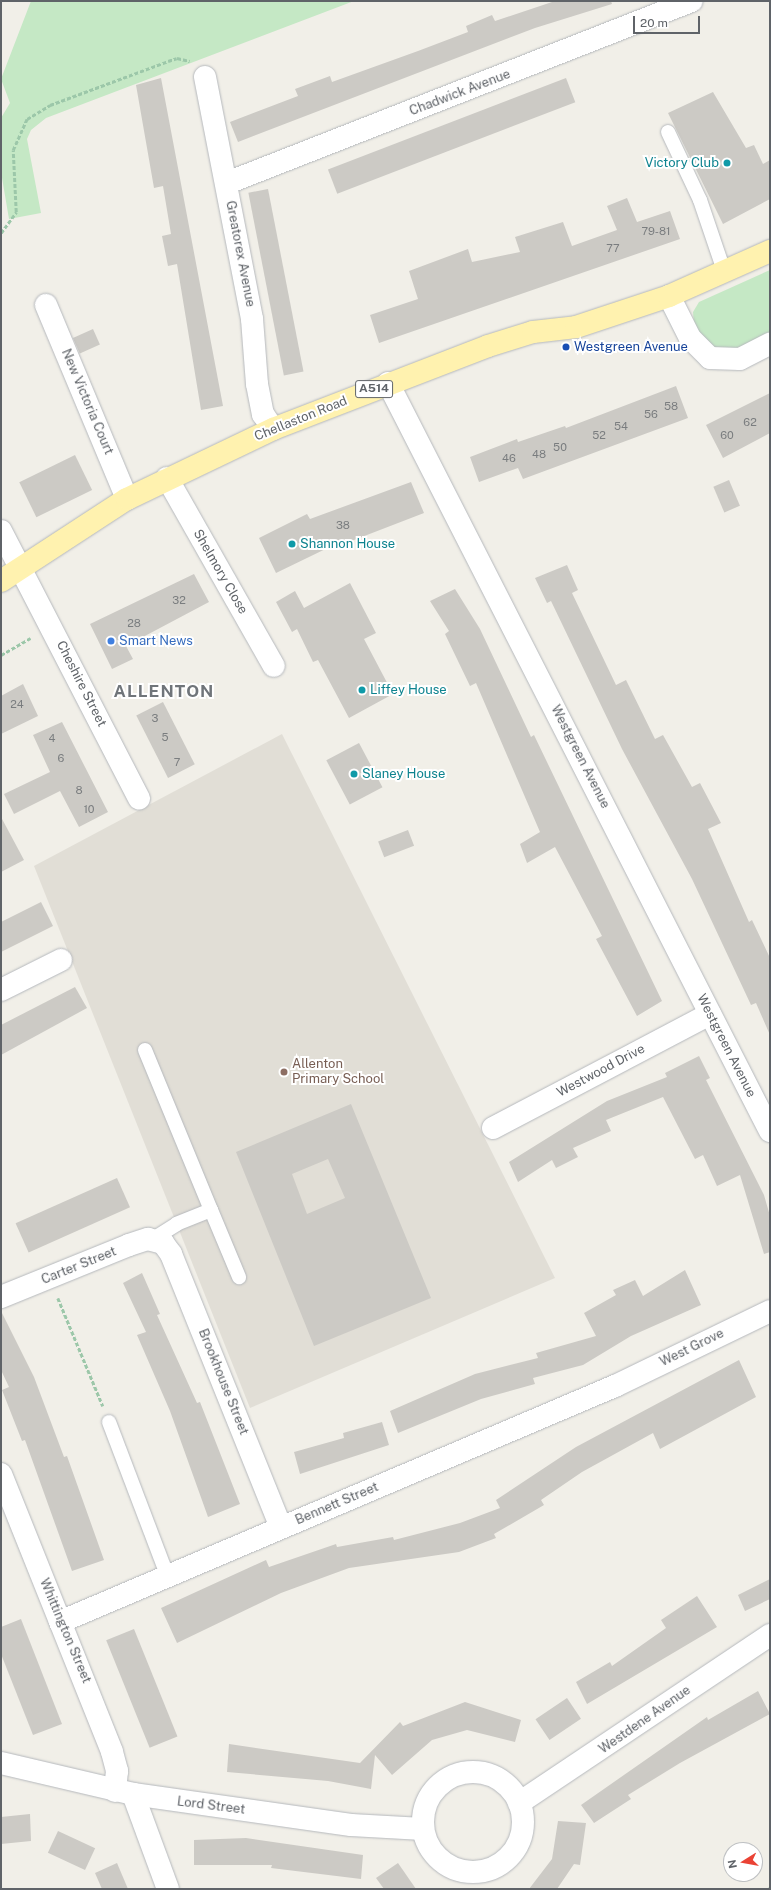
<!DOCTYPE html>
<html>
<head>
<meta charset="utf-8">
<style>
  body { margin:0 }
  #map { position:relative; width:771px; height:1890px; overflow:hidden; background:#f1efe8; font-family:"Public Sans",sans-serif }
  div>[style] { position:absolute }
  .education>* { inset:0; background:#e1ded6 }
  .green>* { inset:0; background:#c5e8c5 }
  .building>* { inset:0; background:#cccac5; transform-origin:0 0 }
  .path>* { height:2.5px; margin-top:-1.25px; transform-origin:0; background:repeating-linear-gradient(90deg,#9cc7a9 0 4px,transparent 0 6px) }
  .roads { filter:drop-shadow(0 0 1px #b5b8bc) drop-shadow(0 0 1px #b5b8bc) }
  .lane>* { height:14px; margin:-7px; padding:0 7px; transform-origin:7px; border-radius:7px; background:#fff }
  .street>* { height:22px; margin:-11px; padding:0 11px; transform-origin:11px; border-radius:11px; background:#fff }
  .street>.ring { margin:-11px; padding:0; box-sizing:content-box; background:none; border:22px solid #fff; border-radius:50% }
  .primary>* { height:22px; margin:-11px; padding:0 11px; transform-origin:11px; border-radius:11px; background:#fff2af }
  .dots>* { width:11px; height:11px; translate:-50% -50%; box-sizing:border-box; border:2px solid #fff; border-radius:50% }
  span { translate:-50% -50%; white-space:nowrap; text-align:center; line-height:1.15; -webkit-text-stroke:4px #fff; paint-order:stroke }
  .number-label { font-size:11px; color:#7a7d7f }
  .number-label span { -webkit-text-stroke-width:0 }
  .shield-label span { padding:1px 3px; background:#fff; border:1px solid; border-radius:3px; -webkit-text-stroke-width:0 }
  .shield-label { font-size:12px; color:#5f6368; font-weight:700 }
  .street-label { font-size:13px; color:#5f6368 }
  .culture-label { font-size:13px; color:#0d838f }
  .right { translate:-100% -50%; text-align:right }
  .left { translate:0 -50%; text-align:left }
  .transit-label { font-size:13px; color:#164399 }
  .shop-label { font-size:13px; color:#366cbe }
  .education-label { font-size:13px; color:#785e54 }
  .district-label { font-size:17px; color:#70757a; font-weight:700; letter-spacing:1px }
  .frame { position:absolute; inset:0; border:2px solid #5f6368; pointer-events:none }
  .north { position:absolute; left:723px; top:1842px; width:40px; height:40px; box-sizing:border-box; background:#fff; border:1px solid #bfc1c3; border-radius:50%; rotate:259deg; font-size:11px; font-weight:700; line-height:16px; text-align:center; color:#5f6368 }
  .north::after { content:''; display:block; margin:auto; width:14px; height:18px; background:#ea4335; clip-path:polygon(50% 0,100% 100%,50% 72%,0 100%) }
  .scale { position:absolute; left:633px; top:16px; width:67px; height:18px; box-sizing:border-box; border:2px solid #5f6368; border-top:0; padding-left:5px; font-size:12px; line-height:14px; white-space:nowrap; color:#5f6368; -webkit-text-stroke:3px #fff; paint-order:stroke }
</style>
</head>
<body>
<div id="map">
  <div class="education">
    <div style="clip-path:polygon(282px 734px,555px 1278px,250px 1408px,34px 866px)"></div>
  </div>
  <div class="green">
    <div style="clip-path:polygon(31px 1px,354px 1px,46px 118px,31px 130px,27px 139px,41px 213px,9px 219px,1px 172px,1px 118px,10px 103px,1px 79px)"></div>
    <div style="clip-path:polygon(770px 270px,770px 337px,750px 346px,720px 350px,708px 345px,694px 324px,693px 312px,699px 302px)"></div>
  </div>
  <div class="building">
    <div style="clip-path:polygon(555px 1px,611px 1px,612px 4px,535px 28px,238px 142px,230px 122px,298px 96px,295px 89px,330px 76px,332px 82px,418px 51px,468px 32px,466px 26px,492px 15px,495px 21px)"></div>
    <div style="clip-path:polygon(161px 78px,223px 406px,201px 410px,177px 264px,168px 266px,162px 236px,171px 234px,163px 186px,154px 188px,136px 85px)"></div>
    <div style="left:566px;top:78px;width:26px;height:255px;rotate:69deg"></div>
    <div style="clip-path:polygon(713px 92px,746px 148px,754px 145px,763px 164px,770px 160px,770px 199px,723px 224px,668px 113px)"></div>
    <div style="left:268px;top:189px;width:186px;height:20px;rotate:79deg"></div>
    <div style="clip-path:polygon(627px 198px,637px 222px,670px 211px,680px 239px,379px 343px,370px 315px,418px 299px,409px 271px,468px 249px,472px 262px,520px 252px,515px 237px,563px 222px,572px 246px,617px 230px,607px 206px)"></div>
    <div style="left:93px;top:329px;width:17px;height:22px;rotate:66deg"></div>
    <div style="clip-path:polygon(676px 386px,688px 418px,523px 479px,518px 468px,479px 482px,470px 457px,517px 439px,518px 442px,565px 426px,566px 428px)"></div>
    <div style="clip-path:polygon(770px 393px,770px 433px,723px 458px,706px 425px)"></div>
    <div style="left:75px;top:455px;width:39px;height:62px;rotate:64deg"></div>
    <div style="left:729px;top:480px;width:28px;height:17px;rotate:67deg"></div>
    <div style="clip-path:polygon(411px 482px,424px 513px,341px 545px,340px 542px,276px 573px,259px 538px,307px 514px,310px 519px)"></div>
    <div style="clip-path:polygon(567px 565px,578px 590px,572px 593px,616px 685px,626px 680px,655px 739px,663px 735px,692px 787px,700px 783px,721px 823px,708px 829px,749px 922px,752px 920px,770px 958px,770px 1035px,756px 1003px,751px 1005px,692px 879px,622px 749px,551px 601px,547px 603px,535px 578px)"></div>
    <div style="clip-path:polygon(194px 574px,209px 602px,126px 646px,133px 659px,112px 669px,90px 624px)"></div>
    <div style="clip-path:polygon(350px 583px,376px 633px,364px 639px,393px 694px,349px 718px,318px 660px,313px 662px,297px 629px,292px 632px,276px 602px,295px 591px,304px 608px)"></div>
    <div style="clip-path:polygon(455px 589px,480px 629px,531px 737px,534px 735px,662px 1001px,637px 1016px,596px 939px,602px 936px,555px 847px,527px 863px,520px 844px,540px 832px,476px 683px,470px 686px,445px 634px,449px 631px,430px 601px)"></div>
    <div style="clip-path:polygon(23px 684px,38px 716px,1px 734px,1px 696px)"></div>
    <div style="left:163px;top:702px;width:70px;height:30px;rotate:63deg"></div>
    <div style="clip-path:polygon(62px 722px,108px 812px,79px 827px,60px 791px,14px 814px,4px 794px,50px 772px,33px 735px)"></div>
    <div style="left:359px;top:743px;width:50px;height:37px;rotate:62deg"></div>
    <div style="clip-path:polygon(1px 817px,24px 860px,1px 872px)"></div>
    <div style="left:408px;top:830px;width:17px;height:32px;rotate:69deg"></div>
    <div style="clip-path:polygon(41px 902px,53px 926px,1px 952px,1px 922px)"></div>
    <div style="clip-path:polygon(75px 987px,87px 1008px,1px 1055px,1px 1025px)"></div>
    <div style="clip-path:polygon(699px 1056px,710px 1078px,706px 1080px,764px 1195px,770px 1216px,770px 1252px,764px 1254px,740px 1175px,717px 1186px,703px 1155px,695px 1159px,663px 1097px,606px 1120px,611px 1131px,573px 1148px,578px 1157px,556px 1168px,552px 1160px,518px 1182px,509px 1162px,607px 1101px,667px 1077px,665px 1073px)"></div>
    <div style="clip-path:polygon(evenodd,351px 1104px,431px 1298px,314px 1346px,236px 1152px,351px 1104px,328px 1159px,345px 1198px,307px 1214px,292px 1174px,328px 1159px)"></div>
    <div style="left:117px;top:1178px;width:32px;height:111px;rotate:66deg"></div>
    <div style="clip-path:polygon(685px 1270px,701px 1305px,631px 1336px,583px 1365px,533px 1378px,535px 1384px,481px 1399px,398px 1433px,390px 1411px,475px 1374px,538px 1358px,536px 1353px,596px 1336px,584px 1313px,616px 1295px,613px 1290px,635px 1280px,643px 1296px)"></div>
    <div style="clip-path:polygon(142px 1273px,160px 1314px,157px 1315px,197px 1403px,200px 1402px,240px 1504px,208px 1517px,170px 1411px,137px 1335px,146px 1332px,123px 1283px)"></div>
    <div style="clip-path:polygon(1px 1311px,34px 1377px,64px 1457px,67px 1456px,104px 1560px,72px 1571px,25px 1440px,22px 1441px,2px 1390px,9px 1387px,1px 1370px)"></div>
    <div style="clip-path:polygon(739px 1360px,756px 1397px,660px 1449px,653px 1433px,582px 1472px,541px 1500px,544px 1505px,494px 1534px,496px 1538px,459px 1552px,349px 1568px,281px 1593px,177px 1643px,161px 1608px,266px 1560px,269px 1567px,336px 1544px,337px 1547px,393px 1537px,394px 1540px,460px 1523px,500px 1508px,496px 1500px,576px 1447px)"></div>
    <div style="clip-path:polygon(382px 1422px,389px 1445px,300px 1474px,294px 1452px,344px 1438px,343px 1433px)"></div>
    <div style="clip-path:polygon(770px 1579px,770px 1599px,745px 1611px,738px 1595px)"></div>
    <div style="clip-path:polygon(697px 1596px,717px 1627px,587px 1704px,576px 1682px,610px 1662px,612px 1666px,666px 1628px,661px 1620px)"></div>
    <div style="clip-path:polygon(21px 1619px,62px 1724px,33px 1735px,1px 1654px,1px 1627px)"></div>
    <div style="left:134px;top:1629px;width:116px;height:30px;rotate:68deg"></div>
    <div style="clip-path:polygon(758px 1691px,770px 1714px,680px 1763px,628px 1795px,631px 1799px,594px 1823px,581px 1805px,707px 1717px,708px 1720px)"></div>
    <div style="left:567px;top:1698px;width:25px;height:38px;rotate:56deg"></div>
    <div style="clip-path:polygon(465px 1702px,521px 1720px,515px 1742px,467px 1730px,432px 1740px,392px 1775px,375px 1755px,371px 1789px,328px 1781px,227px 1772px,229px 1744px,360px 1763px,400px 1722px,403px 1726px)"></div>
    <div style="clip-path:polygon(30px 1814px,31px 1841px,1px 1844px,1px 1817px)"></div>
    <div style="clip-path:polygon(558px 1821px,586px 1823px,580px 1865px,574px 1864px,557px 1889px,529px 1889px,552px 1859px)"></div>
    <div style="left:58px;top:1831px;width:41px;height:24px;rotate:25deg"></div>
    <div style="clip-path:polygon(246px 1838px,363px 1855px,361px 1879px,271px 1868px,272px 1865px,194px 1865px,194px 1840px)"></div>
    <div style="clip-path:polygon(117px 1863px,128px 1889px,102px 1889px,95px 1873px)"></div>
    <div style="clip-path:polygon(398px 1863px,416px 1889px,384px 1889px,376px 1878px)"></div>
  </div>
  <div class="path">
    <div style="left:1px;top:233px;width:26px;rotate:-54deg"></div>
    <div style="left:16px;top:212px;width:62px;rotate:-92.8deg"></div>
    <div style="left:13px;top:150px;width:34px;rotate:-66deg"></div>
    <div style="left:27px;top:119px;width:27px;rotate:-31deg"></div>
    <div style="left:50px;top:105px;width:126px;rotate:-20.4deg"></div>
    <div style="left:168px;top:61px;width:9px;rotate:-18deg"></div>
    <div style="left:177px;top:58px;width:13px;rotate:13deg"></div>
    <div style="left:1px;top:655px;width:34px;rotate:-30deg"></div>
    <div style="left:58px;top:1298px;width:117px;rotate:67.4deg"></div>
    <div style="left:768px;top:1889px;width:2px;rotate:-27deg"></div>
  </div>
  <div class="roads">
    <div class="lane">
      <div style="left:668px;top:132px;width:75px;rotate:64.8deg"></div>
      <div style="left:700px;top:200px;width:75px;rotate:71.3deg"></div>
      <div style="left:145px;top:1050px;width:173px;rotate:67.6deg"></div>
      <div style="left:211px;top:1210px;width:37px;rotate:158deg"></div>
      <div style="left:177px;top:1224px;width:28px;rotate:148deg"></div>
      <div style="left:211px;top:1210px;width:73px;rotate:67.3deg"></div>
      <div style="left:109px;top:1422px;width:166px;rotate:69.2deg"></div>
    </div>
    <div class="street">
      <div style="left:205px;top:77px;width:247px;rotate:79deg"></div>
      <div style="left:252px;top:319px;width:65px;rotate:85.6deg"></div>
      <div style="left:257px;top:384px;width:31px;rotate:79deg"></div>
      <div style="left:263px;top:414px;width:18px;rotate:56deg"></div>
      <div style="left:227px;top:183px;width:499px;rotate:-21.4deg"></div>
      <div style="left:669px;top:296px;width:47px;rotate:63.4deg"></div>
      <div style="left:690px;top:338px;width:28px;rotate:45deg"></div>
      <div style="left:710px;top:358px;width:30px;rotate:2deg"></div>
      <div style="left:740px;top:359px;width:34px;rotate:-27deg"></div>
      <div style="left:46px;top:305px;width:210px;rotate:67.3deg"></div>
      <div style="left:388px;top:383px;width:840px;rotate:62.95deg"></div>
      <div style="left:167px;top:478px;width:216px;rotate:60.4deg"></div>
      <div style="left:1px;top:531px;width:301px;rotate:62.7deg"></div>
      <div style="left:1px;top:990px;width:67px;rotate:-26.6deg"></div>
      <div style="left:493px;top:1128px;width:245px;rotate:-27.7deg"></div>
      <div style="left:1px;top:1297px;width:138px;rotate:-22.1deg"></div>
      <div style="left:129px;top:1245px;width:20px;rotate:-18deg"></div>
      <div style="left:148px;top:1239px;width:16px;rotate:15deg"></div>
      <div style="left:163px;top:1243px;width:14px;rotate:54deg"></div>
      <div style="left:171px;top:1254px;width:295px;rotate:68.1deg"></div>
      <div style="left:1px;top:1474px;width:299px;rotate:68.2deg"></div>
      <div style="left:112px;top:1752px;width:20px;rotate:75deg"></div>
      <div style="left:117px;top:1771px;width:20px;rotate:96deg"></div>
      <div style="left:60px;top:1622px;width:603px;rotate:-23.04deg"></div>
      <div style="left:615px;top:1386px;width:172px;rotate:-25.8deg"></div>
      <div style="left:1px;top:1763px;width:136px;rotate:13.2deg"></div>
      <div style="left:133px;top:1794px;width:220px;rotate:8.1deg"></div>
      <div style="left:351px;top:1825px;width:72px;rotate:3.2deg"></div>
      <div class="ring" style="left:423px;top:1772px;width:78px;height:78px"></div>
      <div style="left:133px;top:1794px;width:101px;rotate:69.8deg"></div>
      <div style="left:519px;top:1803px;width:302px;rotate:-33.8deg"></div>
    </div>
    <div class="primary">
      <div style="left:1px;top:581px;width:150px;rotate:-33.1deg"></div>
      <div style="left:127px;top:499px;width:162px;rotate:-25.6deg"></div>
      <div style="left:273px;top:429px;width:230px;rotate:-21.1deg"></div>
      <div style="left:488px;top:346px;width:47px;rotate:-17.3deg"></div>
      <div style="left:533px;top:332px;width:43px;rotate:-6.6deg"></div>
      <div style="left:576px;top:327px;width:98px;rotate:-18.4deg"></div>
      <div style="left:669px;top:296px;width:111px;rotate:-24deg"></div>
    </div>
  </div>
  <div class="dots">
    <div style="left:727px;top:163px;background:#0f9aa8"></div>
    <div style="left:566px;top:347px;background:#1a4fb4"></div>
    <div style="left:292px;top:544px;background:#0f9aa8"></div>
    <div style="left:111px;top:641px;background:#3f7fe0"></div>
    <div style="left:362px;top:690px;background:#0f9aa8"></div>
    <div style="left:354px;top:774px;background:#0f9aa8"></div>
    <div style="left:284px;top:1072px;background:#8d6e63"></div>
  </div>
  <div class="number-label">
    <span style="left:656px;top:231px">79-81</span>
    <span style="left:613px;top:248px">77</span>
    <span style="left:671px;top:406px">58</span>
    <span style="left:651px;top:414px">56</span>
    <span style="left:750px;top:422px">62</span>
    <span style="left:621px;top:426px">54</span>
    <span style="left:599px;top:435px">52</span>
    <span style="left:727px;top:435px">60</span>
    <span style="left:560px;top:447px">50</span>
    <span style="left:539px;top:454px">48</span>
    <span style="left:509px;top:458px">46</span>
    <span style="left:343px;top:525px">38</span>
    <span style="left:179px;top:600px">32</span>
    <span style="left:134px;top:623px">28</span>
    <span style="left:17px;top:704px">24</span>
    <span style="left:155px;top:718px">3</span>
    <span style="left:165px;top:737px">5</span>
    <span style="left:52px;top:738px">4</span>
    <span style="left:61px;top:758px">6</span>
    <span style="left:177px;top:762px">7</span>
    <span style="left:79px;top:790px">8</span>
    <span style="left:89px;top:809px">10</span>
  </div>
  <div class="shield-label">
    <span style="left:374px;top:389px">A514</span>
  </div>
  <div class="street-label">
    <span style="left:460px;top:93px;rotate:-21deg">Chadwick Avenue</span>
    <span style="left:240px;top:254px;rotate:79deg">Greatorex Avenue</span>
    <span style="left:87px;top:402px;rotate:67deg">New Victoria Court</span>
    <span style="left:301px;top:419px;rotate:-22deg">Chellaston Road</span>
    <span style="left:220px;top:572px;rotate:60deg">Shelmory Close</span>
    <span style="left:81px;top:684px;rotate:63deg">Cheshire Street</span>
    <span style="left:580px;top:757px;rotate:63deg">Westgreen Avenue</span>
    <span style="left:726px;top:1046px;rotate:63deg">Westgreen Avenue</span>
    <span style="left:601px;top:1071px;rotate:-28deg">Westwood Drive</span>
    <span style="left:79px;top:1266px;rotate:-22deg">Carter Street</span>
    <span style="left:692px;top:1348px;rotate:-26deg">West Grove</span>
    <span style="left:223px;top:1382px;rotate:68deg">Brookhouse Street</span>
    <span style="left:337px;top:1504px;rotate:-23deg">Bennett Street</span>
    <span style="left:65px;top:1631px;rotate:67deg">Whittington Street</span>
    <span style="left:645px;top:1720px;rotate:-35deg">Westdene Avenue</span>
    <span style="left:211px;top:1806px;rotate:7deg">Lord Street</span>
  </div>
  <div class="culture-label">
    <span class="right" style="left:719px;top:163px">Victory Club</span>
    <span class="left" style="left:300px;top:544px">Shannon House</span>
    <span class="left" style="left:370px;top:690px">Liffey House</span>
    <span class="left" style="left:362px;top:774px">Slaney House</span>
  </div>
  <div class="transit-label">
    <span class="left" style="left:574px;top:347px">Westgreen Avenue</span>
  </div>
  <div class="shop-label">
    <span class="left" style="left:119px;top:641px">Smart News</span>
  </div>
  <div class="education-label">
    <span class="left" style="left:292px;top:1072px">Allenton<br>Primary School</span>
  </div>
  <div class="district-label">
    <span style="left:164px;top:692px">ALLENTON</span>
  </div>
  <div class="frame"></div>
  <div class="north">N</div>
  <div class="scale">20 m</div>
</div>
</body>
</html>
